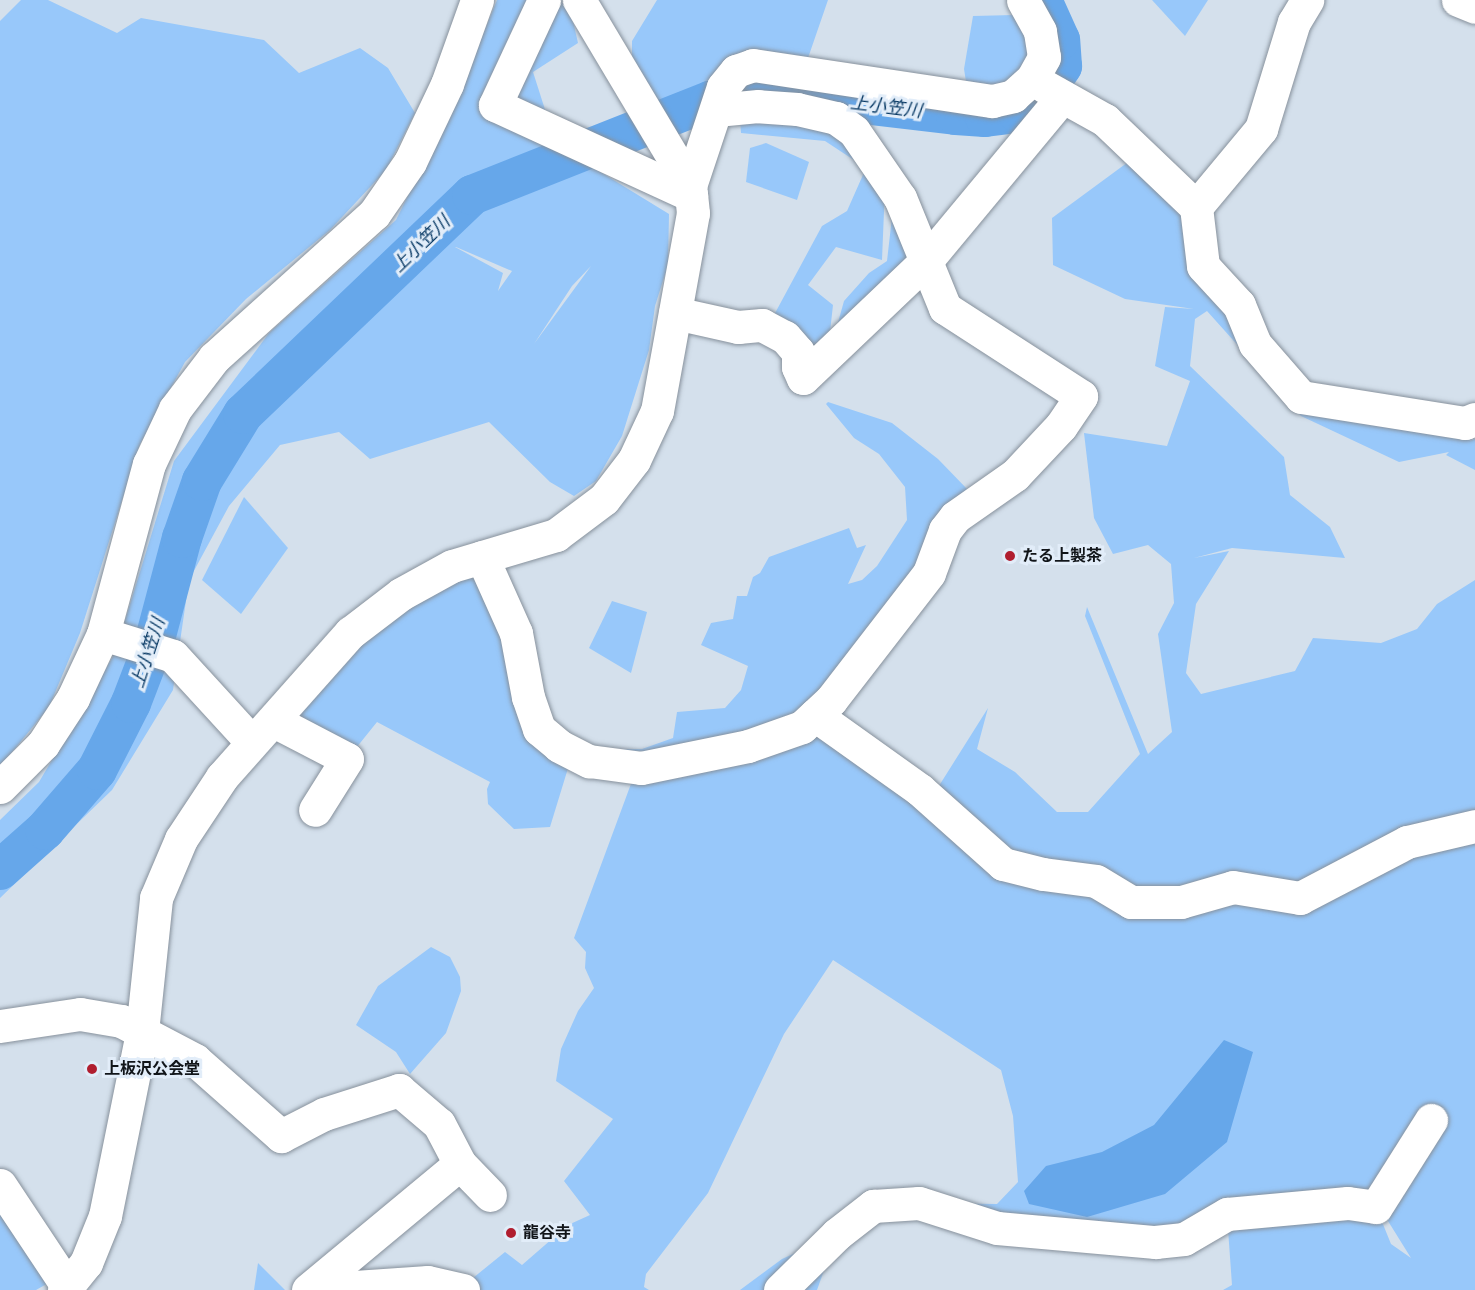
<!DOCTYPE html>
<html>
<head>
<meta charset="utf-8">
<style>
  body { margin:0 }
  #map { position:relative; width:1475px; height:1290px; overflow:hidden; background:#d4e0ec; font-family:Helvetica,"Noto Sans JP",sans-serif }
  div>[style] { position:absolute }
  .green>* { inset:0; background:#98c8fa }
  .water>* { inset:0; background:#66a7ea }
  .river>* { height:40px; margin:-20px; padding:0 20px; transform-origin:20px; border-radius:20px; background:#66a7ea }
  .roads { filter:drop-shadow(0 0 2px #87919c) drop-shadow(0 0 2px #87919c) }
  .minor>* { height:33px; margin:-16.5px; padding:0 16.5px; transform-origin:16.5px; border-radius:16.5px; background:#fff }
  .dots>* { width:16px; height:16px; translate:-50% -50%; box-sizing:border-box; border:3px solid #e2edf9; border-radius:50% }
  span { translate:-50% -50%; white-space:nowrap; text-align:center; line-height:1.15; -webkit-text-stroke:6px #e2edf9; paint-order:stroke }
  .poi-label { font-size:16px; color:#111519; font-weight:700 }
  .left { translate:0 -50%; text-align:left }
  .water-label { font-size:18px; color:#093a65; font-style:italic }
</style>
</head>
<body>
<div id="map">
  <div class="green">
    <div style="clip-path:polygon(21px 0,48px 0,117px 33px,141px 18px,264px 40px,299px 73px,360px 48px,388px 68px,415px 113px,386px 170px,330px 230px,246px 299px,185px 362px,140px 444px,80px 633px,49px 707px,0 767px,0 21px)"></div>
    <div style="clip-path:polygon(evenodd,497px 0,560px 0,571px 12px,578px 43px,533px 72px,556px 144px,512px 190px,589px 165px,669px 214px,668px 265px,655px 306px,649px 350px,622px 436px,596px 481px,574px 496px,550px 482px,489px 422px,370px 459px,339px 432px,280px 445px,229px 506px,189px 580px,173px 690px,112px 790px,0 898px,0 820px,39px 782px,115px 653px,174px 461px,269px 333px,396px 220px,463px 83px,497px 0,455px 247px,456px 247px,512px 271px,498px 291px,503px 273px,455px 247px,497px 0,591px 266px,534px 344px,572px 286px,591px 266px)"></div>
    <div style="clip-path:polygon(657px 0,828px 0,808px 58px,736px 58px,701px 95px,654px 106px,632px 67px,632px 41px)"></div>
    <div style="clip-path:polygon(1152px 0,1208px 0,1185px 36px)"></div>
    <div style="clip-path:polygon(1014px 15px,1037px 34px,1024px 76px,994px 87px,967px 88px,964px 69px,973px 16px)"></div>
    <div style="clip-path:polygon(740px 120px,837px 128px,885px 187px,882px 260px,836px 247px,808px 285px,833px 305px,830px 332px,809px 372px,767px 328px,822px 226px,847px 211px,866px 168px,825px 141px,741px 133px)"></div>
    <div style="clip-path:polygon(766px 143px,809px 162px,797px 200px,746px 182px,750px 148px)"></div>
    <div style="clip-path:polygon(evenodd,1139px 154px,1196px 207px,1201px 267px,1301px 396px,1475px 413px,1475px 437px,1469px 441px,1475px 439px,1475px 470px,1446px 455px,1449px 452px,1399px 462px,1301px 416px,1207px 311px,1195px 319px,1190px 366px,1284px 457px,1290px 495px,1330px 527px,1345px 558px,1232px 548px,1194px 558px,1229px 551px,1196px 604px,1186px 673px,1201px 694px,1295px 671px,1313px 638px,1381px 643px,1417px 629px,1437px 604px,1475px 580px,1475px 1290px,1223px 1290px,1232px 1285px,1227px 1215px,1184px 1239px,919px 1203px,997px 1204px,1018px 1182px,1013px 1116px,1001px 1070px,833px 960px,784px 1034px,708px 1193px,646px 1274px,644px 1287px,649px 1290px,427px 1290px,473px 1278px,505px 1252px,522px 1265px,568px 1225px,590px 1215px,564px 1181px,613px 1119px,556px 1081px,561px 1049px,578px 1011px,594px 988px,585px 968px,586px 952px,574px 938px,635px 773px,595px 749px,642px 749px,673px 738px,677px 712px,725px 708px,741px 690px,748px 666px,701px 645px,711px 623px,733px 619px,737px 596px,747px 596px,753px 577px,760px 573px,769px 557px,849px 528px,857px 548px,866px 545px,848px 584px,862px 580px,877px 566px,907px 520px,905px 487px,879px 454px,854px 438px,826px 404px,828px 402px,892px 423px,938px 459px,969px 491px,826px 723px,937px 789px,988px 708px,977px 749px,1015px 772px,1057px 812px,1088px 812px,1140px 754px,1085px 616px,1087px 607px,1148px 754px,1172px 732px,1158px 634px,1174px 603px,1171px 564px,1148px 545px,1113px 554px,1094px 518px,1084px 433px,1167px 446px,1190px 381px,1155px 366px,1165px 307px,1194px 309px,1125px 299px,1053px 265px,1052px 218px,1139px 154px,1376px 1207px,1383px 1213px,1411px 1258px,1391px 1244px,1376px 1207px)"></div>
    <div style="clip-path:polygon(892px 217px,921px 259px,837px 326px,844px 301px,869px 273px,887px 261px)"></div>
    <div style="clip-path:polygon(244px 497px,288px 548px,241px 614px,202px 580px)"></div>
    <div style="clip-path:polygon(482px 570px,569px 765px,550px 827px,514px 829px,488px 804px,487px 789px,490px 782px,377px 722px,348px 758px,282px 720px,374px 623px)"></div>
    <div style="clip-path:polygon(612px 601px,647px 612px,631px 673px,589px 648px)"></div>
    <div style="clip-path:polygon(431px 947px,450px 957px,460px 977px,461px 991px,446px 1033px,410px 1074px,396px 1052px,356px 1025px,378px 986px)"></div>
    <div style="clip-path:polygon(0 1198px,66px 1273px,36px 1290px,0 1290px)"></div>
    <div style="clip-path:polygon(837px 1234px,817px 1290px,740px 1290px,782px 1259px)"></div>
    <div style="clip-path:polygon(258px 1263px,285px 1290px,254px 1290px)"></div>
  </div>
  <div class="water">
    <div style="clip-path:polygon(1224px 1040px,1253px 1052px,1227px 1142px,1165px 1194px,1087px 1217px,1029px 1204px,1024px 1191px,1046px 1166px,1102px 1152px,1154px 1125px)"></div>
  </div>
  <div class="river">
    <div style="left:0;top:870px;width:60px;rotate:-41.6deg"></div>
    <div style="left:45px;top:830px;width:79px;rotate:-49.1deg"></div>
    <div style="left:97px;top:770px;width:75px;rotate:-63.1deg"></div>
    <div style="left:131px;top:703px;width:64px;rotate:-69deg"></div>
    <div style="left:154px;top:643px;width:109px;rotate:-75.1deg"></div>
    <div style="left:182px;top:538px;width:60px;rotate:-70.7deg"></div>
    <div style="left:202px;top:481px;width:79px;rotate:-58.5deg"></div>
    <div style="left:243px;top:414px;width:317px;rotate:-43.7deg"></div>
    <div style="left:472px;top:195px;width:256px;rotate:-21.6deg"></div>
    <div style="left:710px;top:101px;width:67px;rotate:-6deg"></div>
    <div style="left:777px;top:94px;width:180px;rotate:6.7deg"></div>
    <div style="left:956px;top:115px;width:29px;rotate:4deg"></div>
    <div style="left:985px;top:117px;width:33px;rotate:-7deg"></div>
    <div style="left:1018px;top:113px;width:29px;rotate:-35deg"></div>
    <div style="left:1042px;top:96px;width:36px;rotate:-56deg"></div>
    <div style="left:1062px;top:66px;width:26px;rotate:-94deg"></div>
    <div style="left:1060px;top:40px;width:44px;rotate:-114.2deg"></div>
  </div>
  <div class="roads">
    <div class="minor">
      <div style="left:544px;top:0;width:116px;rotate:115deg"></div>
      <div style="left:495px;top:105px;width:216px;rotate:24.7deg"></div>
      <div style="left:1458px;top:0;width:18px;rotate:22deg"></div>
      <div style="left:1044px;top:86px;width:70px;rotate:29.1deg"></div>
      <div style="left:1105px;top:120px;width:126px;rotate:43.7deg"></div>
      <div style="left:1196px;top:207px;width:102px;rotate:-50.2deg"></div>
      <div style="left:1261px;top:129px;width:112px;rotate:-72.9deg"></div>
      <div style="left:1294px;top:22px;width:26px;rotate:-59deg"></div>
      <div style="left:690px;top:186px;width:104px;rotate:-71.6deg"></div>
      <div style="left:723px;top:87px;width:21px;rotate:-51deg"></div>
      <div style="left:736px;top:71px;width:18px;rotate:-19deg"></div>
      <div style="left:753px;top:65px;width:242px;rotate:8.6deg"></div>
      <div style="left:992px;top:101px;width:22px;rotate:-13deg"></div>
      <div style="left:1013px;top:96px;width:25px;rotate:-42deg"></div>
      <div style="left:1032px;top:79px;width:25px;rotate:-61deg"></div>
      <div style="left:1044px;top:57px;width:26px;rotate:-99deg"></div>
      <div style="left:1040px;top:31px;width:35px;rotate:-119deg"></div>
      <div style="left:1196px;top:207px;width:59px;rotate:83.2deg"></div>
      <div style="left:1203px;top:266px;width:53px;rotate:47.3deg"></div>
      <div style="left:1239px;top:305px;width:42px;rotate:67.7deg"></div>
      <div style="left:1255px;top:344px;width:70px;rotate:49deg"></div>
      <div style="left:1301px;top:397px;width:166px;rotate:9deg"></div>
      <div style="left:1465px;top:423px;width:11px;rotate:-22deg"></div>
      <div style="left:675px;top:313px;width:65px;rotate:12.5deg"></div>
      <div style="left:738px;top:327px;width:24px;rotate:-5deg"></div>
      <div style="left:762px;top:325px;width:26px;rotate:28deg"></div>
      <div style="left:785px;top:337px;width:20px;rotate:49deg"></div>
      <div style="left:798px;top:352px;width:15px;rotate:90deg"></div>
      <div style="left:798px;top:367px;width:12px;rotate:66deg"></div>
      <div style="left:803px;top:378px;width:170px;rotate:-43.6deg"></div>
      <div style="left:926px;top:261px;width:213px;rotate:-50.3deg"></div>
      <div style="left:482px;top:557px;width:83px;rotate:65.9deg"></div>
      <div style="left:516px;top:633px;width:65px;rotate:79.4deg"></div>
      <div style="left:528px;top:697px;width:34px;rotate:71deg"></div>
      <div style="left:539px;top:729px;width:26px;rotate:40deg"></div>
      <div style="left:559px;top:746px;width:34px;rotate:27deg"></div>
      <div style="left:589px;top:761px;width:52px;rotate:7.7deg"></div>
      <div style="left:641px;top:768px;width:109px;rotate:-11.6deg"></div>
      <div style="left:748px;top:746px;width:57px;rotate:-19.4deg"></div>
      <div style="left:802px;top:727px;width:40px;rotate:-43deg"></div>
      <div style="left:831px;top:700px;width:160px;rotate:-52.3deg"></div>
      <div style="left:929px;top:573px;width:46px;rotate:-69.6deg"></div>
      <div style="left:945px;top:530px;width:16px;rotate:-52deg"></div>
      <div style="left:955px;top:517px;width:73px;rotate:-35deg"></div>
      <div style="left:1015px;top:475px;width:67px;rotate:-46.8deg"></div>
      <div style="left:1061px;top:426px;width:36px;rotate:-56deg"></div>
      <div style="left:1081px;top:396px;width:162px;rotate:-147.1deg"></div>
      <div style="left:945px;top:308px;width:119px;rotate:-112.2deg"></div>
      <div style="left:900px;top:198px;width:81px;rotate:-124.5deg"></div>
      <div style="left:854px;top:131px;width:22px;rotate:-144deg"></div>
      <div style="left:836px;top:118px;width:40px;rotate:-167deg"></div>
      <div style="left:797px;top:109px;width:39px;rotate:-176deg"></div>
      <div style="left:758px;top:106px;width:42px;rotate:174.6deg"></div>
      <div style="left:103px;top:634px;width:73px;rotate:17.4deg"></div>
      <div style="left:173px;top:656px;width:115px;rotate:47.5deg"></div>
      <div style="left:815px;top:715px;width:129px;rotate:35.5deg"></div>
      <div style="left:920px;top:790px;width:111px;rotate:41.7deg"></div>
      <div style="left:1003px;top:864px;width:41px;rotate:14deg"></div>
      <div style="left:1043px;top:874px;width:53px;rotate:7.5deg"></div>
      <div style="left:1096px;top:881px;width:41px;rotate:31deg"></div>
      <div style="left:1131px;top:902px;width:50px"></div>
      <div style="left:1181px;top:902px;width:54px;rotate:-16.1deg"></div>
      <div style="left:1233px;top:887px;width:68px;rotate:9.3deg"></div>
      <div style="left:1300px;top:898px;width:121px;rotate:-27.6deg"></div>
      <div style="left:1407px;top:842px;width:70px;rotate:-13.2deg"></div>
      <div style="left:274px;top:721px;width:82px;rotate:27.5deg"></div>
      <div style="left:347px;top:759px;width:60px;rotate:122.1deg"></div>
      <div style="left:0;top:787px;width:61px;rotate:-45deg"></div>
      <div style="left:43px;top:744px;width:55px;rotate:-56.9deg"></div>
      <div style="left:73px;top:698px;width:71px;rotate:-64.9deg"></div>
      <div style="left:103px;top:634px;width:176px;rotate:-74.9deg"></div>
      <div style="left:149px;top:464px;width:61px;rotate:-64.7deg"></div>
      <div style="left:175px;top:409px;width:64px;rotate:-52.6deg"></div>
      <div style="left:214px;top:358px;width:215px;rotate:-42deg"></div>
      <div style="left:374px;top:214px;width:63px;rotate:-55.3deg"></div>
      <div style="left:410px;top:162px;width:86px;rotate:-64.6deg"></div>
      <div style="left:447px;top:84px;width:89px;rotate:-70.3deg"></div>
      <div style="left:0;top:1026px;width:81px;rotate:-8.5deg"></div>
      <div style="left:80px;top:1014px;width:42px;rotate:9.7deg"></div>
      <div style="left:121px;top:1021px;width:84px;rotate:27.8deg"></div>
      <div style="left:195px;top:1060px;width:115px;rotate:41.5deg"></div>
      <div style="left:281px;top:1136px;width:48px;rotate:-27.1deg"></div>
      <div style="left:324px;top:1114px;width:79px;rotate:-17.7deg"></div>
      <div style="left:399px;top:1090px;width:52px;rotate:40.4deg"></div>
      <div style="left:439px;top:1124px;width:45px;rotate:62.3deg"></div>
      <div style="left:460px;top:1164px;width:43px;rotate:45.9deg"></div>
      <div style="left:0;top:1185px;width:121px;rotate:56.4deg"></div>
      <div style="left:64px;top:1290px;width:35px;rotate:-51deg"></div>
      <div style="left:86px;top:1263px;width:51px;rotate:-68deg"></div>
      <div style="left:105px;top:1216px;width:188px;rotate:-78.6deg"></div>
      <div style="left:142px;top:1032px;width:135px;rotate:-84deg"></div>
      <div style="left:156px;top:898px;width:64px;rotate:-67deg"></div>
      <div style="left:181px;top:839px;width:74px;rotate:-56.5deg"></div>
      <div style="left:222px;top:777px;width:193px;rotate:-48.4deg"></div>
      <div style="left:350px;top:633px;width:64px;rotate:-37.4deg"></div>
      <div style="left:401px;top:594px;width:58px;rotate:-28.8deg"></div>
      <div style="left:452px;top:566px;width:109px;rotate:-16.6deg"></div>
      <div style="left:556px;top:535px;width:60px;rotate:-36.9deg"></div>
      <div style="left:604px;top:499px;width:49px;rotate:-52.4deg"></div>
      <div style="left:634px;top:460px;width:54px;rotate:-64.9deg"></div>
      <div style="left:657px;top:411px;width:201px;rotate:-79.7deg"></div>
      <div style="left:693px;top:213px;width:27px;rotate:-96deg"></div>
      <div style="left:690px;top:186px;width:217px;rotate:-120.8deg"></div>
      <div style="left:308px;top:1290px;width:197px;rotate:-39.7deg"></div>
      <div style="left:311px;top:1290px;width:117px;rotate:-3.9deg"></div>
      <div style="left:428px;top:1282px;width:36px;rotate:13deg"></div>
      <div style="left:780px;top:1290px;width:80px;rotate:-44.5deg"></div>
      <div style="left:837px;top:1234px;width:46px;rotate:-37.9deg"></div>
      <div style="left:873px;top:1206px;width:46px;rotate:-3.7deg"></div>
      <div style="left:919px;top:1203px;width:82px;rotate:17.8deg"></div>
      <div style="left:997px;top:1228px;width:159px;rotate:5.1deg"></div>
      <div style="left:1155px;top:1242px;width:29px;rotate:-6deg"></div>
      <div style="left:1184px;top:1239px;width:50px;rotate:-30.2deg"></div>
      <div style="left:1227px;top:1214px;width:121px;rotate:-5.2deg"></div>
      <div style="left:1348px;top:1203px;width:28px;rotate:8deg"></div>
      <div style="left:1376px;top:1207px;width:103px;rotate:-57.7deg"></div>
    </div>
  </div>
  <div class="dots">
    <div style="left:1010px;top:556px;background:#b01e2f"></div>
    <div style="left:92px;top:1069px;background:#b01e2f"></div>
    <div style="left:511px;top:1233px;background:#b01e2f"></div>
  </div>
  <div class="poi-label">
    <span class="left" style="left:1022px;top:556px">たる上製茶</span>
    <span class="left" style="left:104px;top:1069px">上板沢公会堂</span>
    <span class="left" style="left:523px;top:1233px">龍谷寺</span>
  </div>
  <div class="water-label">
    <span style="left:886px;top:107px;rotate:7deg">上小笠川</span>
    <span style="left:421px;top:244px;rotate:-44deg">上小笠川</span>
    <span style="left:148px;top:653px;rotate:-72deg">上小笠川</span>
  </div>
</div>
</body>
</html>
